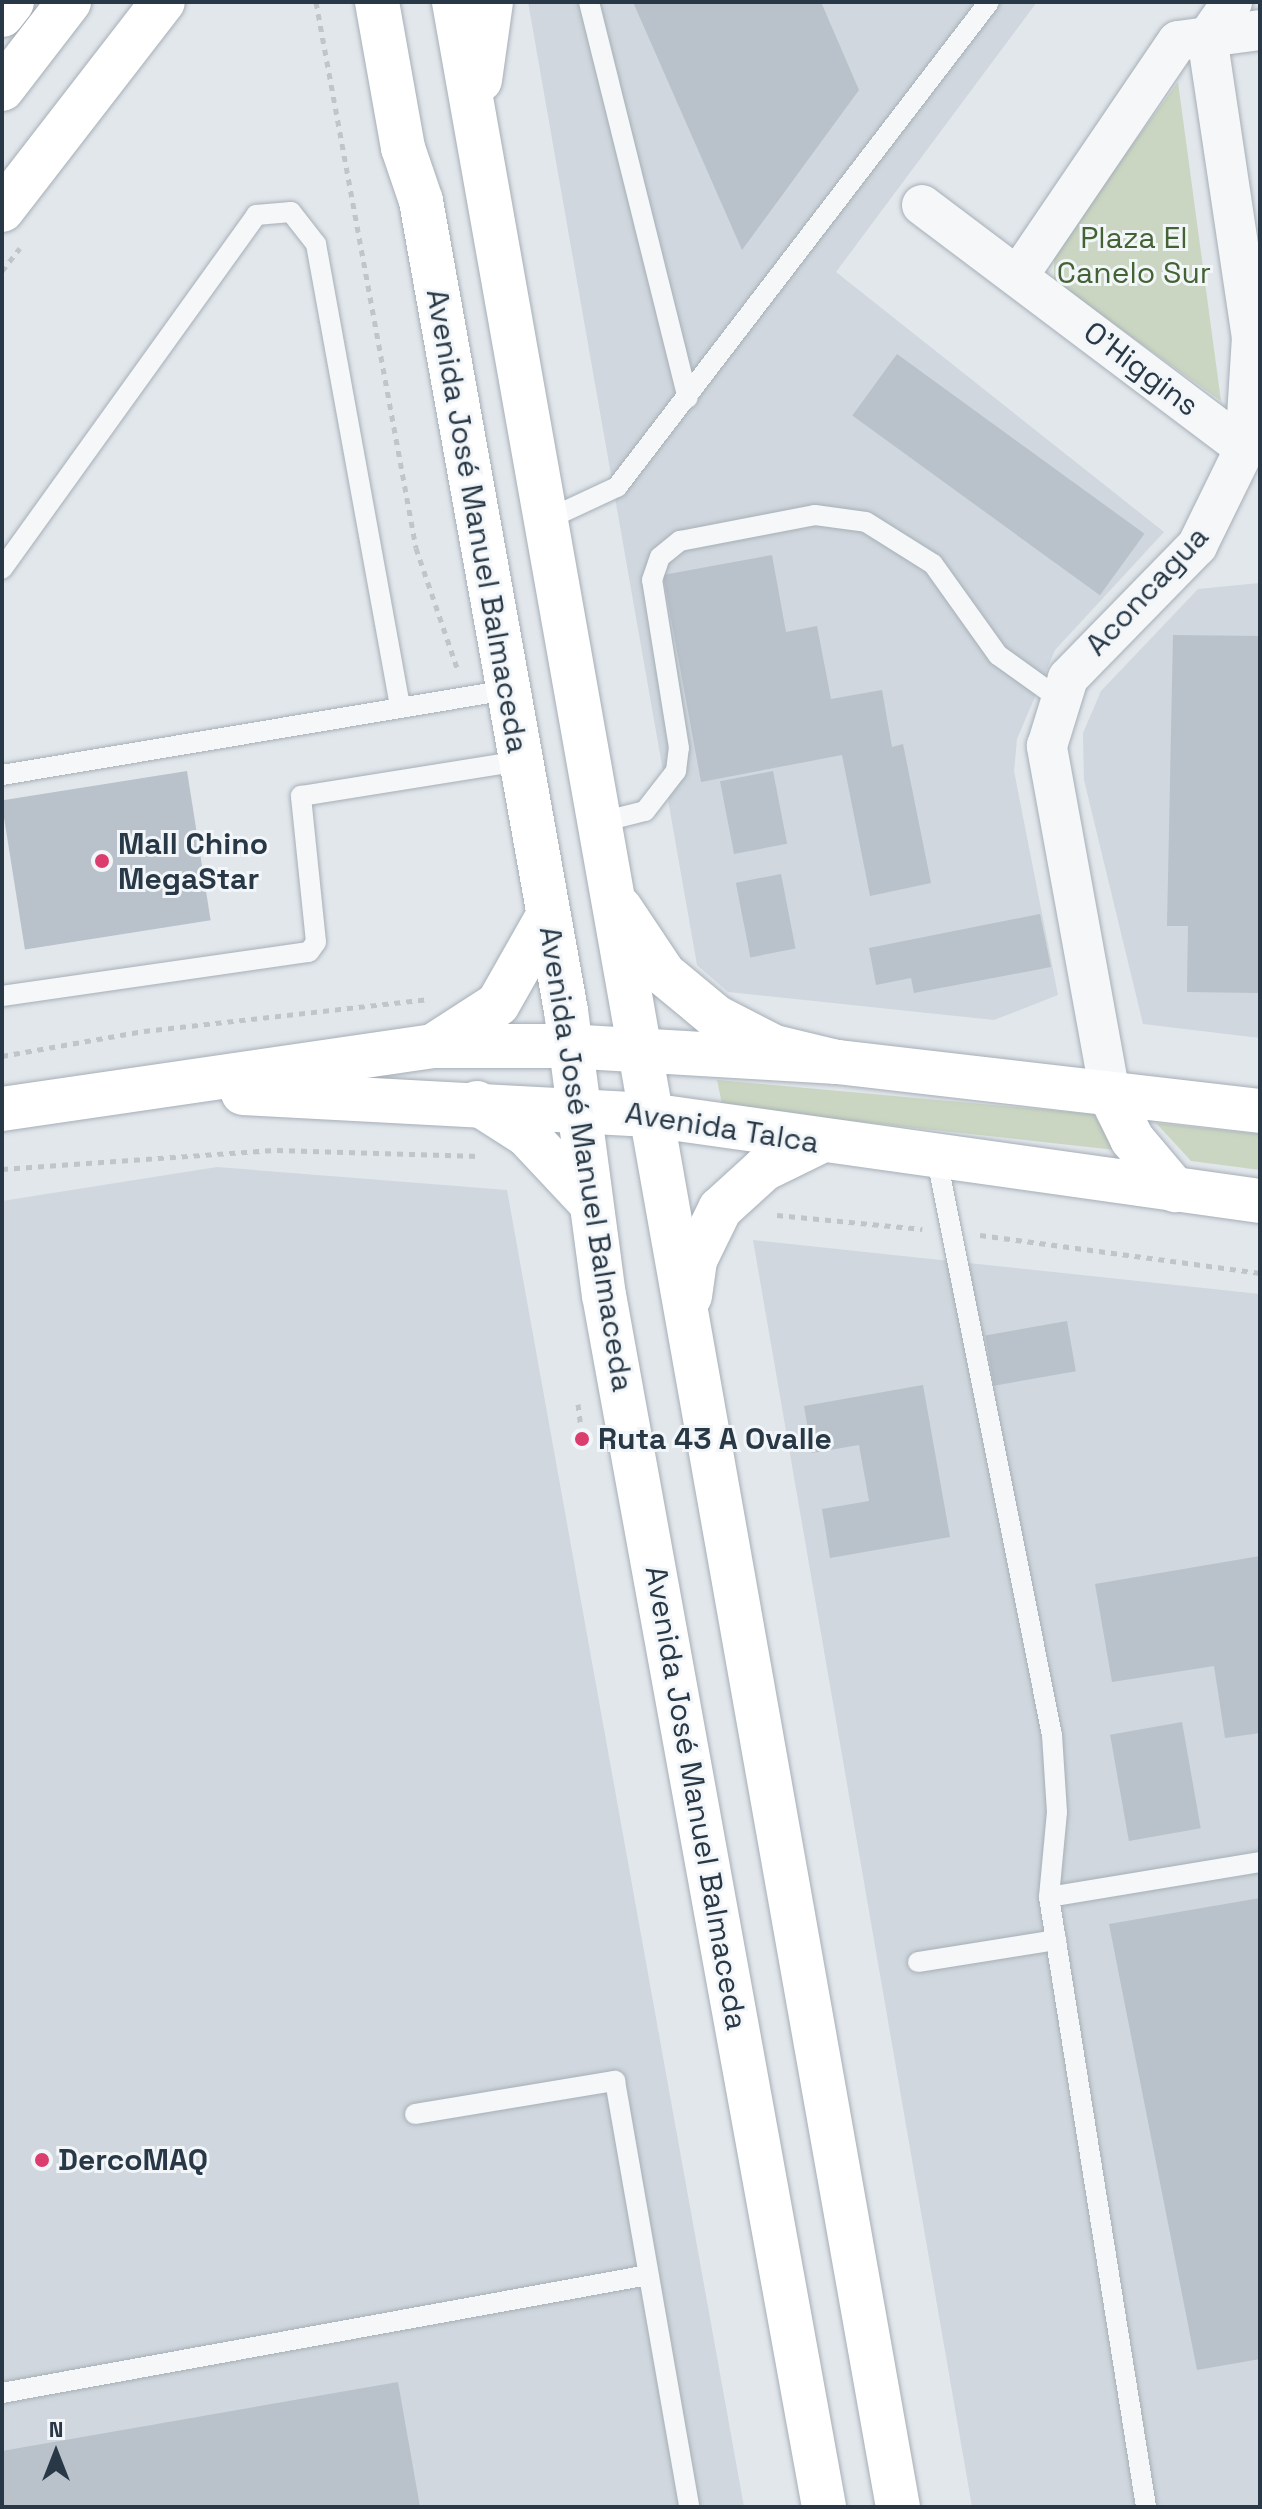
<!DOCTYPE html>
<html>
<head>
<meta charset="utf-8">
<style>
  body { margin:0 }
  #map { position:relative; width:1262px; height:2509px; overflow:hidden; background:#e2e7ec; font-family:"Space Grotesk",sans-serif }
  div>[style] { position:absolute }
  .built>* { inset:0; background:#d0d7de }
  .green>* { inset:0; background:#cbd6c2 }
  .building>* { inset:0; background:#b9c1ca; transform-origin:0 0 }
  .path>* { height:5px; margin-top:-2.5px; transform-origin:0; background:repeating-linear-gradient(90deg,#c0c5ca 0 6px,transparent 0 12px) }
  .roads { filter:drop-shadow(0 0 2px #a6afb7) drop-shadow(0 0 2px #a6afb7) }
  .service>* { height:20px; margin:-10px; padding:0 10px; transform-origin:10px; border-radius:10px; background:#f5f7f9 }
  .minor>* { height:40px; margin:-20px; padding:0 20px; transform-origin:20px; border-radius:20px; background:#f5f7f9 }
  .secondary>* { height:44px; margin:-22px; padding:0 22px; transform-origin:22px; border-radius:22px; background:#fff }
  .primary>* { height:44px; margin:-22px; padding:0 22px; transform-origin:22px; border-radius:22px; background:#fff }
  .dots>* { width:22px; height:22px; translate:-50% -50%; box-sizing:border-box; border:4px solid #f2f6f9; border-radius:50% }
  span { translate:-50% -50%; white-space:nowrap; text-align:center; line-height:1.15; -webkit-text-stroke:6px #f2f6f9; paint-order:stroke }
  .park-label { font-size:30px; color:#446334 }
  .street-label { font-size:30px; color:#283846 }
  .poi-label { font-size:30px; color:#283846; font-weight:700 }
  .left { translate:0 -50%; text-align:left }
  .frame { position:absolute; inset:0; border:4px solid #283846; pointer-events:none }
  .north { position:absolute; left:16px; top:2413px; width:80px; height:80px; -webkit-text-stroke:6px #f2f6f9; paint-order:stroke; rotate:0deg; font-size:22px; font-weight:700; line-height:32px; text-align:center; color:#283846 }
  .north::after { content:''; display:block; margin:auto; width:28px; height:36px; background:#283846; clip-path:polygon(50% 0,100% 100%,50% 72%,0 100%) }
</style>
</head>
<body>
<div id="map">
  <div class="built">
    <div style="clip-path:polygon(528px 2px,1037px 2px,836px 272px,1164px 532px,1055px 650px,1017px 739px,1014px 771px,1058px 995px,994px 1020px,728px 992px,697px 965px)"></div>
    <div style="clip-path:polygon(1260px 583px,1260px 1038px,1143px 1024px,1084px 780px,1083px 733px,1101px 691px,1198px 589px)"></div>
    <div style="clip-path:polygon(217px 1167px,507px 1190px,744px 2507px,2px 2507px,2px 1201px)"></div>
    <div style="clip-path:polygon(753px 1240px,1260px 1294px,1260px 2507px,972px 2507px)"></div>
  </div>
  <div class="green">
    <div style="clip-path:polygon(1178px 82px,1221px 401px,1054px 281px,1054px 252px)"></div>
    <div style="clip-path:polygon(717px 1080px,1094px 1114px,1115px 1150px,745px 1109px,722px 1104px)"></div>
    <div style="clip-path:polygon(1156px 1123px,1260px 1134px,1260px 1170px,1191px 1161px)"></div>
  </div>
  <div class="building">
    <div style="clip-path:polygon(633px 2px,821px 2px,859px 90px,742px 250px)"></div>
    <div style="left:897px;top:354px;width:306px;height:76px;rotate:36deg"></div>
    <div style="clip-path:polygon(772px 555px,786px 632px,817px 626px,831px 699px,882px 690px,892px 747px,903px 744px,931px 883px,870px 896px,842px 755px,701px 782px,663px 575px)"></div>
    <div style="clip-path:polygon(1173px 635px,1260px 636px,1260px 993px,1187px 992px,1188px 926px,1167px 926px)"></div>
    <div style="left:187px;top:771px;width:151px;height:188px;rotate:81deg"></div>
    <div style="left:773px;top:771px;width:74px;height:54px;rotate:79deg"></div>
    <div style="left:781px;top:874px;width:76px;height:46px;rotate:79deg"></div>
    <div style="clip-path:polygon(1040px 914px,1051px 967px,914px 993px,911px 978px,876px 985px,869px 948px)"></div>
    <div style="left:1067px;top:1321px;width:51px;height:83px;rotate:80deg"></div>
    <div style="clip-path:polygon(923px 1385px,950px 1537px,830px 1558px,822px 1509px,869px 1501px,859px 1445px,812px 1453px,804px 1406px)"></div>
    <div style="clip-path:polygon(1260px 1556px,1260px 1733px,1225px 1738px,1214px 1666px,1112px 1682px,1095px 1584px)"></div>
    <div style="left:1182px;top:1722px;width:108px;height:73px;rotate:80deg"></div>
    <div style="clip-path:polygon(1260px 1898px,1260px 2359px,1197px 2370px,1109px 1924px)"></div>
    <div style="clip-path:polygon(398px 2382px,420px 2507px,2px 2507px,2px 2451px)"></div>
  </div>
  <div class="path">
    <div style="left:316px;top:2px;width:555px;rotate:79.62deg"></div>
    <div style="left:416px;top:548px;width:127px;rotate:71.1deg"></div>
    <div style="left:2px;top:271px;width:29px;rotate:-52deg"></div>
    <div style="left:2px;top:1056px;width:144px;rotate:-10deg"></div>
    <div style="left:144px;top:1031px;width:287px;rotate:-6.4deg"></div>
    <div style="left:2px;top:1169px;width:276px;rotate:-4deg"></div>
    <div style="left:277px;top:1150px;width:202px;rotate:1.7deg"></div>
    <div style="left:777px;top:1215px;width:146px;rotate:5.5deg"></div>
    <div style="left:980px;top:1235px;width:283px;rotate:7.7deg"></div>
    <div style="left:578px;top:1404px;width:35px;rotate:83deg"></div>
  </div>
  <div class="roads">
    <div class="service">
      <div style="left:589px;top:2px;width:408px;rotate:76deg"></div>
      <div style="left:544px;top:521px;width:81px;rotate:-25deg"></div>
      <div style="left:617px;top:487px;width:611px;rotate:-52.51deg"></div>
      <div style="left:2px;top:569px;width:436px;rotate:-54.3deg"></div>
      <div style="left:256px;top:215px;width:35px;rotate:-5deg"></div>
      <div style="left:291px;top:212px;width:41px;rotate:52deg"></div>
      <div style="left:316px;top:244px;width:469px;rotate:79.7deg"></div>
      <div style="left:2px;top:775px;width:512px;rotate:-9.55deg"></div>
      <div style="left:597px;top:823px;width:49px;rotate:-14deg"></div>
      <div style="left:645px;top:811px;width:51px;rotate:-52.2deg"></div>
      <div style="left:676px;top:771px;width:23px;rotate:-83deg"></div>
      <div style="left:679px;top:748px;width:170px;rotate:-99.1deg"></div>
      <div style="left:652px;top:580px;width:24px;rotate:-71deg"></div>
      <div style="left:660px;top:557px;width:26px;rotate:-39deg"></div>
      <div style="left:680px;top:541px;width:137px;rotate:-10.9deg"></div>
      <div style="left:815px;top:515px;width:51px;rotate:7.8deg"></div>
      <div style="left:866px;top:522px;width:79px;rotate:32.1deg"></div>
      <div style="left:933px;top:564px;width:112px;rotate:54.5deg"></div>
      <div style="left:998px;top:655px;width:74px;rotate:35.6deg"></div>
      <div style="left:2px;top:996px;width:310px;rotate:-8.2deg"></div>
      <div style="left:309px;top:952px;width:12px;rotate:-55deg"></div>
      <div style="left:316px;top:942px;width:147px;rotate:-95.9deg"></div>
      <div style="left:301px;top:796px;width:222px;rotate:-9.1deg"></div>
      <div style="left:937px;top:1159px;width:587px;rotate:78.71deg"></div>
      <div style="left:1052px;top:1735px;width:77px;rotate:86.3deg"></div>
      <div style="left:1057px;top:1812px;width:85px;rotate:95.4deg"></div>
      <div style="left:1049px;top:1897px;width:618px;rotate:80.96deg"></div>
      <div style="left:1049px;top:1897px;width:214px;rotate:-9.4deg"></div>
      <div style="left:918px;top:1962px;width:140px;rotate:-9.1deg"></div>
      <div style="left:415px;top:2114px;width:203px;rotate:-9.4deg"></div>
      <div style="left:615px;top:2081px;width:432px;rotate:80.1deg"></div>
      <div style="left:2px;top:2393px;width:657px;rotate:-10.35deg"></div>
    </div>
    <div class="minor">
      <div style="left:922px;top:205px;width:404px;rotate:37deg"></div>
      <div style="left:1018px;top:276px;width:284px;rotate:-55.8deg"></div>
      <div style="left:1178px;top:41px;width:83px;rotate:-7.6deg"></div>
      <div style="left:1110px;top:1094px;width:354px;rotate:-100.3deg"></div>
      <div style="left:1047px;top:746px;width:71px;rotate:-72.8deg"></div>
      <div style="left:1068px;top:678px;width:185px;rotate:-45.7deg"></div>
      <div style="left:1197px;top:546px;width:109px;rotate:-63.9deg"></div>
      <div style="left:1245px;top:448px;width:110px;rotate:-86.4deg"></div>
      <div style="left:1252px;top:338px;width:303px;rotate:-98.5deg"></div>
      <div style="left:1207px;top:38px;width:44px;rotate:-55.2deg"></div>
    </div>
    <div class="secondary">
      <div style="left:243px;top:1093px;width:407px;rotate:3.1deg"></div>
      <div style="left:649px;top:1115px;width:617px;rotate:8.01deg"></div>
      <div style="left:1110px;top:1094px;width:50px;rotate:63.9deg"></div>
      <div style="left:1132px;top:1139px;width:67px;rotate:49.9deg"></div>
      <div style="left:2px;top:1109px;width:436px;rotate:-8.3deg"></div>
      <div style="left:433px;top:1046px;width:134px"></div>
      <div style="left:567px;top:1046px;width:270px;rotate:3.4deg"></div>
      <div style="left:837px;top:1062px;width:426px;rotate:6.6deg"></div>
    </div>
    <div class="primary">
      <div style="left:377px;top:2px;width:148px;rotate:79.9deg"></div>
      <div style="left:403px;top:148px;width:56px;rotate:71.2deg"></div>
      <div style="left:421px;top:201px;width:823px;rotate:79.85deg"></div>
      <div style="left:566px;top:1011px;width:287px;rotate:82.4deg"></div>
      <div style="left:604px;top:1295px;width:1232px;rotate:79.71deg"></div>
      <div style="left:454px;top:2px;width:2544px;rotate:79.95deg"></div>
      <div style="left:2px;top:15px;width:16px;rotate:-52deg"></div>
      <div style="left:480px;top:80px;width:79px;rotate:-82deg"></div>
      <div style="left:2px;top:89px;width:110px;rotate:-52.4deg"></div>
      <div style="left:2px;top:210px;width:263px;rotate:-52.3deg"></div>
      <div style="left:620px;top:908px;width:79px;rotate:56.3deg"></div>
      <div style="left:664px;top:974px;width:67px;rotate:39.6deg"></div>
      <div style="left:716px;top:1017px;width:65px;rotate:27.3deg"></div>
      <div style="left:774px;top:1047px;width:65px;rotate:13.4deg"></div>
      <div style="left:433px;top:1046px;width:77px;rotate:-32.9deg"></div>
      <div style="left:498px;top:1004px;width:101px;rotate:-60.4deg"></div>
      <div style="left:477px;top:1103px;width:59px;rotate:32.6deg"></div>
      <div style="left:527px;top:1135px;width:91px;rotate:46.8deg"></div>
      <div style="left:690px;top:1296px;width:36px;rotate:-82deg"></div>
      <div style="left:695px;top:1260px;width:57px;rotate:-63.9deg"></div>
      <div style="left:720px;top:1209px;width:59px;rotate:-42.3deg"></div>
      <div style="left:764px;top:1169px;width:59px;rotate:-26.1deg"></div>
    </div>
  </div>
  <div class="dots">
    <div style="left:102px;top:861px;background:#db3d6e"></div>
    <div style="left:582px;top:1439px;background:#db3d6e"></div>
    <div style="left:42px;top:2160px;background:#db3d6e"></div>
  </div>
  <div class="park-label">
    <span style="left:1134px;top:255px">Plaza El<br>Canelo Sur</span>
  </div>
  <div class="street-label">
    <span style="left:1141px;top:369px;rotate:37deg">O'Higgins</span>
    <span style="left:477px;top:521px;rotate:80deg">Avenida José Manuel Balmaceda</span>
    <span style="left:1147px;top:591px;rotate:-47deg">Aconcagua</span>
    <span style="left:722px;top:1128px;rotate:9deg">Avenida Talca</span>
    <span style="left:586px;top:1159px;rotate:81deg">Avenida José Manuel Balmaceda</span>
    <span style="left:696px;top:1798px;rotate:80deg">Avenida José Manuel Balmaceda</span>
  </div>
  <div class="poi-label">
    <span class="left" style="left:118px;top:861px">Mall Chino<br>MegaStar</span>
    <span class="left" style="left:598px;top:1439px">Ruta 43 A Ovalle</span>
    <span class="left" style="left:58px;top:2160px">DercoMAQ</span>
  </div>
  <div class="frame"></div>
  <div class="north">N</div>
</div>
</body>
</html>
